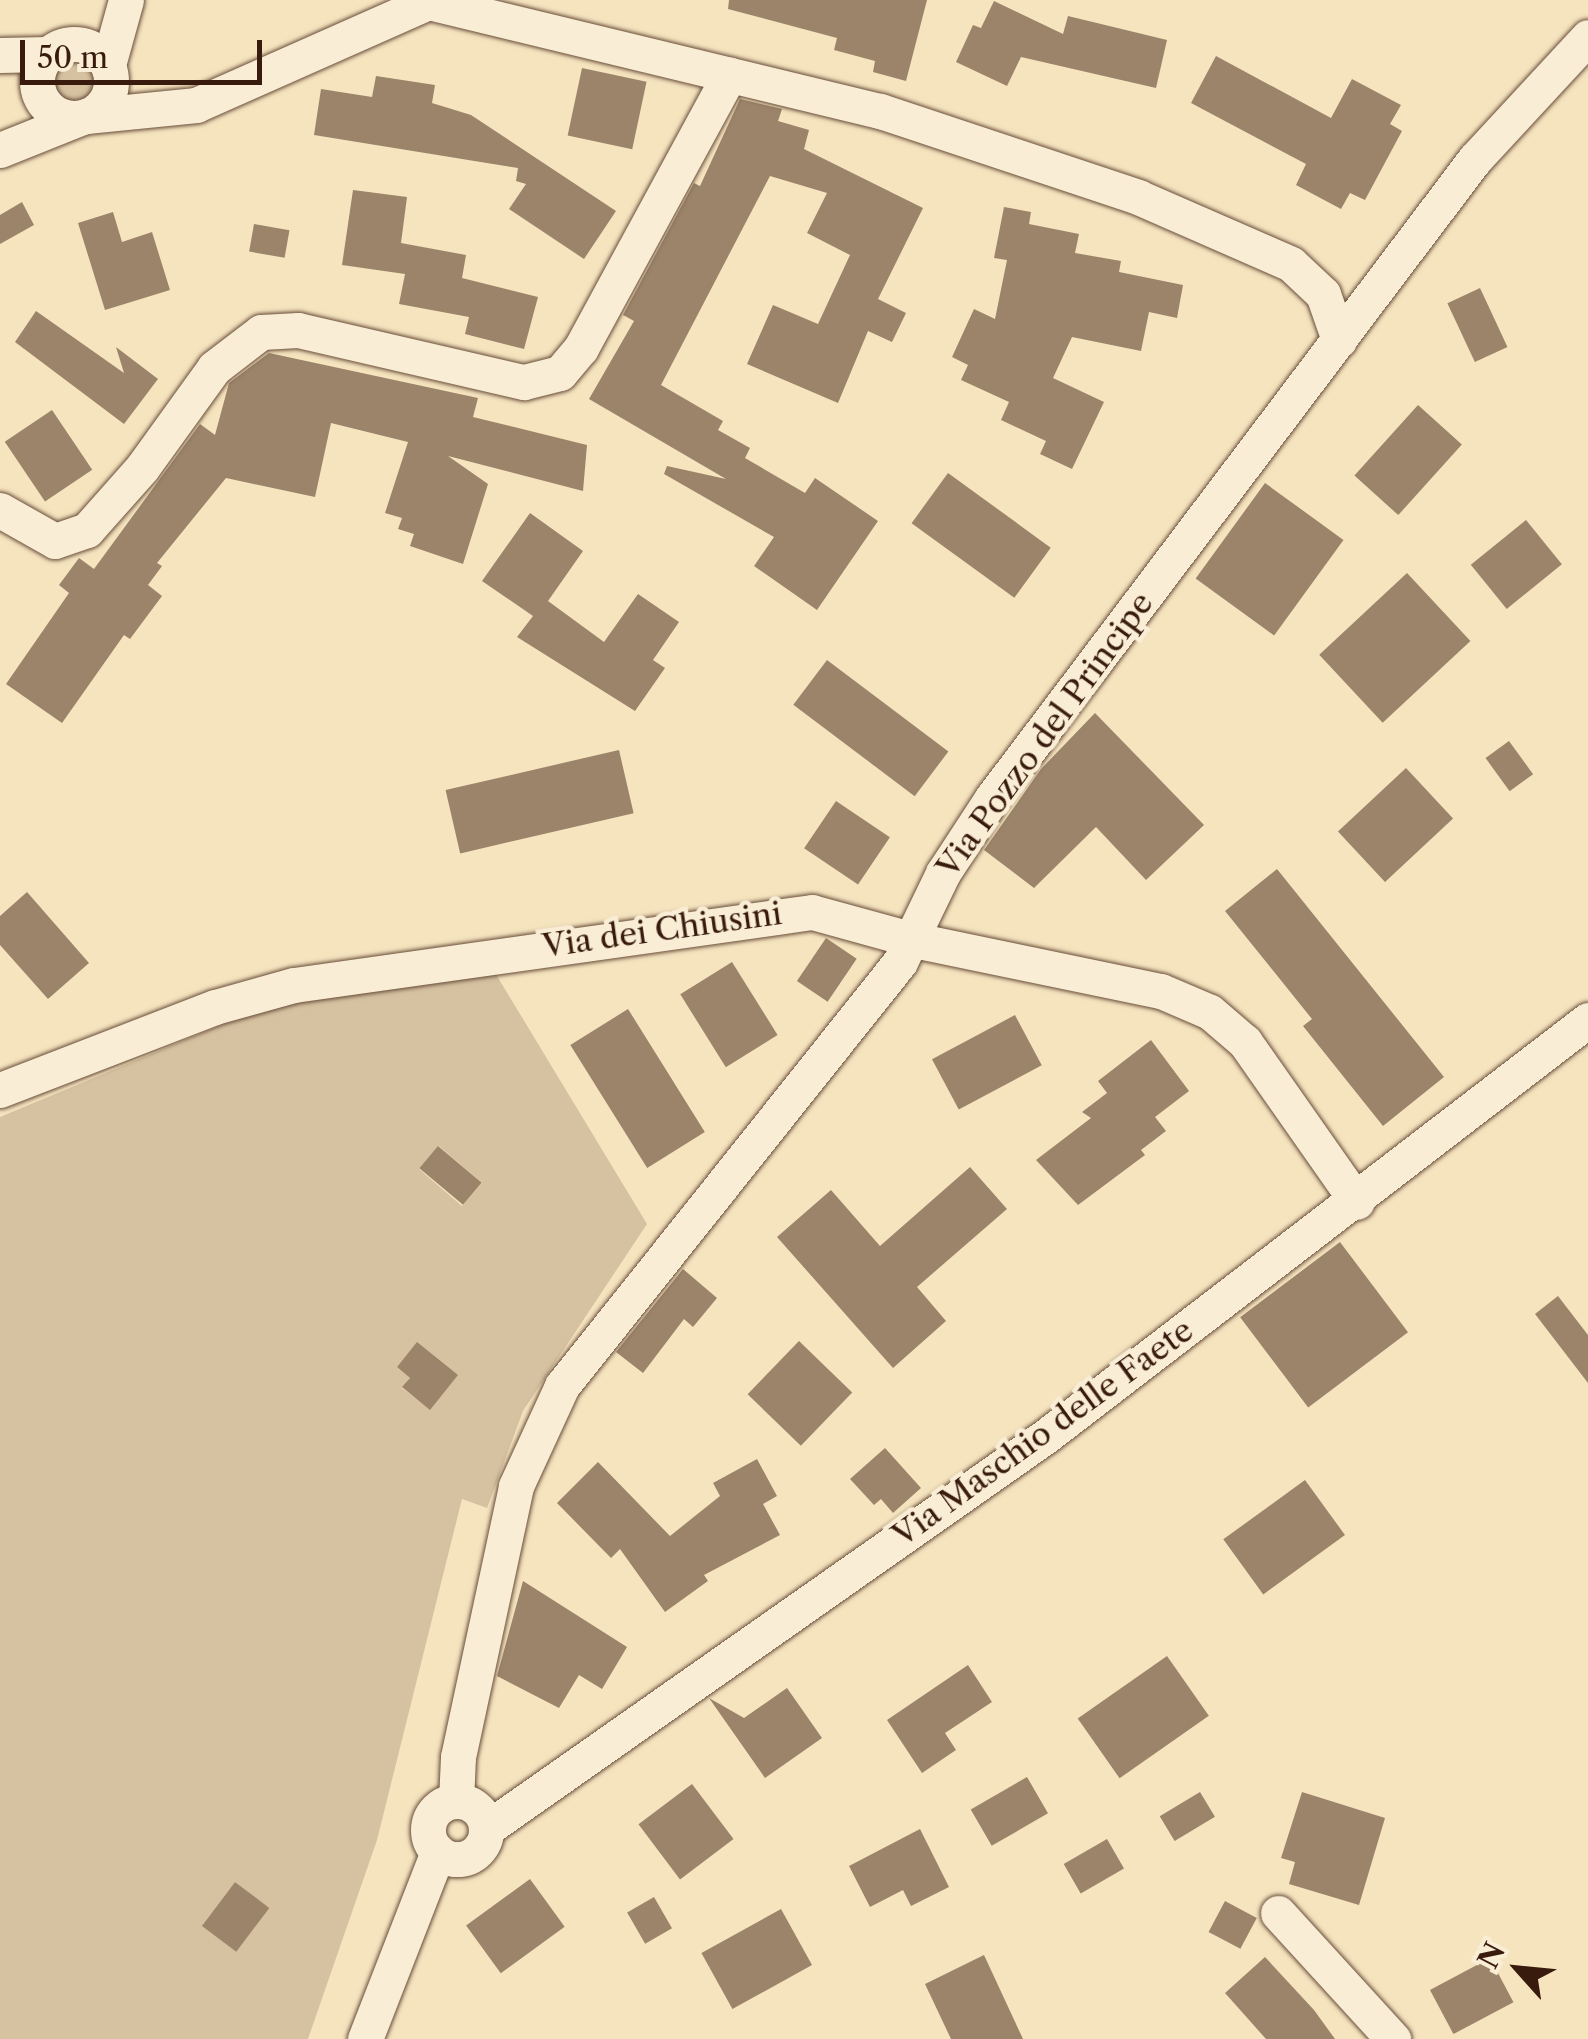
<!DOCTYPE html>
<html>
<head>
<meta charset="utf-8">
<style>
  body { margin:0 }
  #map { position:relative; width:1588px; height:2039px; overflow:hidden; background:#f6e4bf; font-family:"Libre Caslon Text",serif }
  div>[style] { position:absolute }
  .green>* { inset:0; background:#d6c2a1 }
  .round { border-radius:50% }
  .building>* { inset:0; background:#9b846a; transform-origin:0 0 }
  .roads { filter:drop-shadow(0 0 2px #684d3a) drop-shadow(0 0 2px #684d3a) }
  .minor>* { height:35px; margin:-17.5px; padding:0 17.5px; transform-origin:17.5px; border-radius:17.5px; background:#f9edd5 }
  .minor>.ring { margin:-17.5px; padding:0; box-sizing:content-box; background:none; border:35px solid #f9edd5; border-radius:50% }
  span { translate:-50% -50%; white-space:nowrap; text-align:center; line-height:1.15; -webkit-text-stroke:9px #f9edd5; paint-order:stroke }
  .street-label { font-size:32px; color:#391b0e }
  .north { position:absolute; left:1468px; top:1919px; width:100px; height:100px; -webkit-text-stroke:8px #f9edd5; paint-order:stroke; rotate:297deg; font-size:28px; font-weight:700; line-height:40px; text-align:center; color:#391b0e }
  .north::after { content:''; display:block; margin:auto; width:35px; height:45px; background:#391b0e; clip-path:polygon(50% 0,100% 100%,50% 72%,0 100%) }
  .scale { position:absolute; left:20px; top:40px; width:242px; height:45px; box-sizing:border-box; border:5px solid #391b0e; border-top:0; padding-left:12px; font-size:30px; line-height:35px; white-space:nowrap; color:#391b0e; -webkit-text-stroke:8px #f9edd5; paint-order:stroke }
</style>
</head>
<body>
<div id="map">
  <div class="green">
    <div class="round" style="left:55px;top:61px;width:40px;height:40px"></div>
    <div style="clip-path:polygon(evenodd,494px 971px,647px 1224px,523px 1411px,487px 1508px,462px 1499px,377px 1840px,308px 2039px,0 2039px,0 1117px,238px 1018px,313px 999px,494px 971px,439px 1146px,482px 1183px,462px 1206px,419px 1169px,439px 1146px,494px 971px,417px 1343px,430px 1409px,402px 1388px,410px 1378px,397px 1367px,417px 1343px,494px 971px,235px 1882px,269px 1908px,236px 1951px,202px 1926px,235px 1882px)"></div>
  </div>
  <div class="building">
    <div style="clip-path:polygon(729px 0,927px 0,906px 81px,873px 72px,875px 61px,834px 50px,837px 38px,728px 9px)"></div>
    <div style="clip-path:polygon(994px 1px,1063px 34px,1068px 16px,1167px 40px,1156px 88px,1021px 57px,1007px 86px,956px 62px,973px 25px,981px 28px)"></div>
    <div style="clip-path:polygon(1216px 56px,1331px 118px,1352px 79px,1401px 105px,1390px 124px,1402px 131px,1365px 200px,1350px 193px,1341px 209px,1296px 185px,1306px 164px,1191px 103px)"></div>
    <div style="left:582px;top:68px;width:66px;height:69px;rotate:12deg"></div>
    <div style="clip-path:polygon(376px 76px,435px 85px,432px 103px,471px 115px,616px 211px,584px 259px,509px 209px,526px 184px,516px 181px,518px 168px,314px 135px,321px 89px,372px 97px)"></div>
    <div style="clip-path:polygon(740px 99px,782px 109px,778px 121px,809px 130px,804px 149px,923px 208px,878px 299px,906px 313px,892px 342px,868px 331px,838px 403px,747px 364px,773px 305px,818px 324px,850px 255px,807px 233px,827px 193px,770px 176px,661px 385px,723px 421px,718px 430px,750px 448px,745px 458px,805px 493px,815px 478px,878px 521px,817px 610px,754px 566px,774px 537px,664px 474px,667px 466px,726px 479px,589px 399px,634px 321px,623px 315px,694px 183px,700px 186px)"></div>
    <div style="clip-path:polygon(353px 190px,407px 197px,401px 243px,466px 255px,462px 278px,538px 297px,524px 349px,465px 334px,469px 317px,399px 304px,405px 274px,342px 265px)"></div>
    <div style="clip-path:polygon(22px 202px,34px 225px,0 244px,0 215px)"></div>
    <div style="clip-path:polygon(1004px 207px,1031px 212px,1029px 224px,1079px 234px,1075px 253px,1121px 261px,1119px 272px,1183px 285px,1177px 318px,1149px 312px,1141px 351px,1072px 337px,1053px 378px,1104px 402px,1072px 469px,1040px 454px,1046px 441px,1001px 420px,1009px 402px,961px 380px,968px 365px,952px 357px,974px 309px,995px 319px,1007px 260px,994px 258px)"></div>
    <div style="clip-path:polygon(113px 212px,122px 242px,152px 232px,170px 290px,105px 310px,78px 223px)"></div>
    <div style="left:254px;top:224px;width:36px;height:28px;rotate:10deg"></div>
    <div style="left:1480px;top:288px;width:65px;height:36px;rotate:65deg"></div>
    <div style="clip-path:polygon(36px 311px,124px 373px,116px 347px,158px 379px,124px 424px,15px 342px)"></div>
    <div style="clip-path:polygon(269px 353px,478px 398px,473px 417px,587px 445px,583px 491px,448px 456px,488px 484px,463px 564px,410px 546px,414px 534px,398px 529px,402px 518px,385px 513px,408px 442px,331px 423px,315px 497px,226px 478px,157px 563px,162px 566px,148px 585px,162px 596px,130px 639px,124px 635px,62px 723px,6px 684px,69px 593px,59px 585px,79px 558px,94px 569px,200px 424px,215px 435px,229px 383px)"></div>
    <div style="left:1418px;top:405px;width:59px;height:95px;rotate:42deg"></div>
    <div style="left:52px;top:410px;width:72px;height:57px;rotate:56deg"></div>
    <div style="left:948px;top:473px;width:127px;height:62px;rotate:36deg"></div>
    <div style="left:1265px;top:483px;width:97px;height:118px;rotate:36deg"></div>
    <div style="clip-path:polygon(530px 513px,583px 551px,548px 601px,604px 642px,638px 594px,679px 622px,653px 660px,665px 668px,635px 711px,517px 637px,533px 616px,482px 581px)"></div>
    <div style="left:1526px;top:520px;width:57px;height:71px;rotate:51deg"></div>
    <div style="left:1407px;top:573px;width:93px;height:120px;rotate:47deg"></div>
    <div style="left:827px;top:660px;width:152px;height:56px;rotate:37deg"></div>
    <div style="clip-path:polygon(1095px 713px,1204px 825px,1146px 880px,1096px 827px,1034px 888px,984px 850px,1041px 769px)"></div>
    <div style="left:1509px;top:741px;width:41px;height:29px;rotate:54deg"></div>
    <div style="left:619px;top:750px;width:65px;height:178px;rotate:77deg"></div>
    <div style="left:1406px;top:768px;width:69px;height:93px;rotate:47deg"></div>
    <div style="left:836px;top:801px;width:65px;height:57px;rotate:34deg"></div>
    <div style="clip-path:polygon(1277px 869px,1444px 1077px,1383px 1126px,1303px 1026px,1312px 1019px,1225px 911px)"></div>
    <div style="clip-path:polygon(27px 892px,89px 963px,48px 999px,0 945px,0 916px)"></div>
    <div style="left:826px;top:938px;width:37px;height:52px;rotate:34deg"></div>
    <div style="left:732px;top:962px;width:86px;height:61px;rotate:58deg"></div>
    <div style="left:628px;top:1009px;width:145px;height:68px;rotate:58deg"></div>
    <div style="left:1015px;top:1015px;width:57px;height:94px;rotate:62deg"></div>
    <div style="clip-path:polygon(1151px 1040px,1189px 1091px,1155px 1117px,1166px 1131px,1141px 1150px,1145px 1155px,1078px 1205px,1036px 1160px,1091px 1118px,1082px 1112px,1107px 1093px,1098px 1081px)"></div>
    <div style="left:438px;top:1146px;width:57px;height:29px;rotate:40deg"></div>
    <div style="clip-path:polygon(970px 1167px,1007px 1209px,917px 1287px,946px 1321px,893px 1368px,777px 1237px,831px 1190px,880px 1246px)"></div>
    <div style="left:1340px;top:1242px;width:113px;height:125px;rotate:53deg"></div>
    <div style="clip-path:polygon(683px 1269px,717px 1298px,693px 1327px,684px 1319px,643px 1373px,616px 1352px)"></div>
    <div style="clip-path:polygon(1558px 1296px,1588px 1335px,1588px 1383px,1535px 1314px)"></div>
    <div style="left:799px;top:1341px;width:74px;height:74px;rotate:44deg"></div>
    <div style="clip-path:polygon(417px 1342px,458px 1375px,430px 1410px,402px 1387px,410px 1378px,397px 1367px)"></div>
    <div style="clip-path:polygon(885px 1448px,921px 1488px,893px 1513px,881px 1499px,874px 1505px,850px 1479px)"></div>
    <div style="clip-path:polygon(757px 1459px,777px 1496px,763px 1504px,780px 1535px,704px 1575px,708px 1581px,665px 1612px,620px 1549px,611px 1558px,557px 1503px,598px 1462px,670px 1536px,720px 1496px,713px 1483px)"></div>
    <div style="left:1305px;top:1480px;width:68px;height:101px;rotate:54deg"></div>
    <div style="clip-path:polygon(523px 1581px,627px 1647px,602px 1689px,579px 1675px,559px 1708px,497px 1676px)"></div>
    <div style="left:1167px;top:1656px;width:73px;height:109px;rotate:55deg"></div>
    <div style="clip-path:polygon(968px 1665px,992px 1702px,945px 1733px,956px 1750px,922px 1773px,887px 1720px)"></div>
    <div style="clip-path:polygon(787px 1688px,822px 1738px,765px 1778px,709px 1698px,744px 1718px)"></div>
    <div style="left:1027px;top:1777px;width:42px;height:65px;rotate:60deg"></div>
    <div style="left:692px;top:1784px;width:69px;height:67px;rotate:53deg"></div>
    <div style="left:1200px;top:1792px;width:29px;height:47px;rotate:59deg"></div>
    <div style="clip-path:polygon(1302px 1792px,1385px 1818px,1359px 1905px,1289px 1884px,1295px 1862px,1281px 1858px)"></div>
    <div style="clip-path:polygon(920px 1829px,949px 1887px,911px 1906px,903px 1890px,870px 1907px,849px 1866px)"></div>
    <div style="left:1107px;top:1839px;width:34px;height:50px;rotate:60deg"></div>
    <div style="left:530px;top:1879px;width:59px;height:79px;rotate:54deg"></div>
    <div style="left:235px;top:1882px;width:43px;height:55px;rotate:37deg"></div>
    <div style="left:654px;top:1897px;width:36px;height:31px;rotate:60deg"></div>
    <div style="left:1225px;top:1901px;width:36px;height:35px;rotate:28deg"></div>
    <div style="left:781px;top:1909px;width:64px;height:91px;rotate:61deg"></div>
    <div style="clip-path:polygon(984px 1955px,1023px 2039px,951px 2039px,925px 1984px)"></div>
    <div style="clip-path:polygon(1265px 1957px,1314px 2010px,1335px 2039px,1266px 2039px,1225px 1993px)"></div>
    <div style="left:1490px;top:1958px;width:50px;height:68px;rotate:62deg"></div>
  </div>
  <div class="roads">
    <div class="minor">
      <div style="left:429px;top:2px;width:464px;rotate:13.6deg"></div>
      <div style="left:880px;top:111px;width:272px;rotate:18.4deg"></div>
      <div style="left:1138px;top:197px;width:167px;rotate:23.6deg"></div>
      <div style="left:1291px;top:264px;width:44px;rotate:43.2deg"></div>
      <div style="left:1323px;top:294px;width:49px;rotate:70.8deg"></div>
      <div class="ring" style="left:37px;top:44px;width:39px;height:39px"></div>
      <div style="left:0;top:55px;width:48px;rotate:-1.2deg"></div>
      <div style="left:108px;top:65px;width:67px;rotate:-74.5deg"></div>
      <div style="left:86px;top:116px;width:111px;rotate:-5.7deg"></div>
      <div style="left:196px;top:105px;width:259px;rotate:-23.9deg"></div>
      <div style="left:0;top:150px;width:86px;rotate:-21.8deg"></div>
      <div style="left:0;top:510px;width:63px;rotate:29.4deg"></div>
      <div style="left:55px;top:541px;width:34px;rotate:-19deg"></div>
      <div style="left:87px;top:530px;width:83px;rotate:-48.4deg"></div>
      <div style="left:142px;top:468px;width:123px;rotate:-54.2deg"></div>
      <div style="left:214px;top:368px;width:59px;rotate:-37.5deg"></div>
      <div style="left:261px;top:332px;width:37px;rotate:-3deg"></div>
      <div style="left:298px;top:330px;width:232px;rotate:13deg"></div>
      <div style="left:524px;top:382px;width:37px;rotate:-14deg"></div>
      <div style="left:560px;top:373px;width:33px;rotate:-50deg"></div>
      <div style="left:581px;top:348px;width:311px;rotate:-61.5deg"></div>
      <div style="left:0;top:1090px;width:230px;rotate:-21.1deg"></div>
      <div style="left:215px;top:1007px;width:82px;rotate:-15.6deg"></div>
      <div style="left:294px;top:985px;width:523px;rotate:-8.02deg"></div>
      <div style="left:812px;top:912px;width:106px;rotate:15.4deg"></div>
      <div style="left:914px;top:940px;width:252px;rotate:11.7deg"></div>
      <div style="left:1161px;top:991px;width:53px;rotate:23.2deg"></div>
      <div style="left:1210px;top:1012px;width:46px;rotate:40.6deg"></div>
      <div style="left:1245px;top:1042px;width:195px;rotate:55deg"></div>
      <div style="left:456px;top:1801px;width:44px;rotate:-87.4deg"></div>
      <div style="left:458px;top:1757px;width:277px;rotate:-77.9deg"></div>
      <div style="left:516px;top:1486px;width:110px;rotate:-65.3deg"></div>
      <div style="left:562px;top:1386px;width:542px;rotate:-51.44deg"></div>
      <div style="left:900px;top:962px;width:99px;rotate:-64.2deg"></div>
      <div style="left:943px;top:873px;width:90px;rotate:-56.8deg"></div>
      <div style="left:992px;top:798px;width:801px;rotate:-52.92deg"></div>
      <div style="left:1475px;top:159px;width:166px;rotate:-47.2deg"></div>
      <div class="ring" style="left:428px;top:1801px;width:23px;height:23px"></div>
      <div style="left:486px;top:1829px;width:684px;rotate:-35.06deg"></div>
      <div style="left:1046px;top:1436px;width:683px;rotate:-37.51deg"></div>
      <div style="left:1278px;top:1913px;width:171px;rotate:47.6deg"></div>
      <div style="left:365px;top:2039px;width:201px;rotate:-68.7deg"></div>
    </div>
  </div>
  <div class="street-label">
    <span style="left:1045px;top:735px;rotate:-54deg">Via Pozzo del Principe</span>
    <span style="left:662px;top:930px;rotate:-8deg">Via dei Chiusini</span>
    <span style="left:1043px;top:1433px;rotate:-36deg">Via Maschio delle Faete</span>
  </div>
  <div class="north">N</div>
  <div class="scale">50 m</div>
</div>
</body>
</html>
